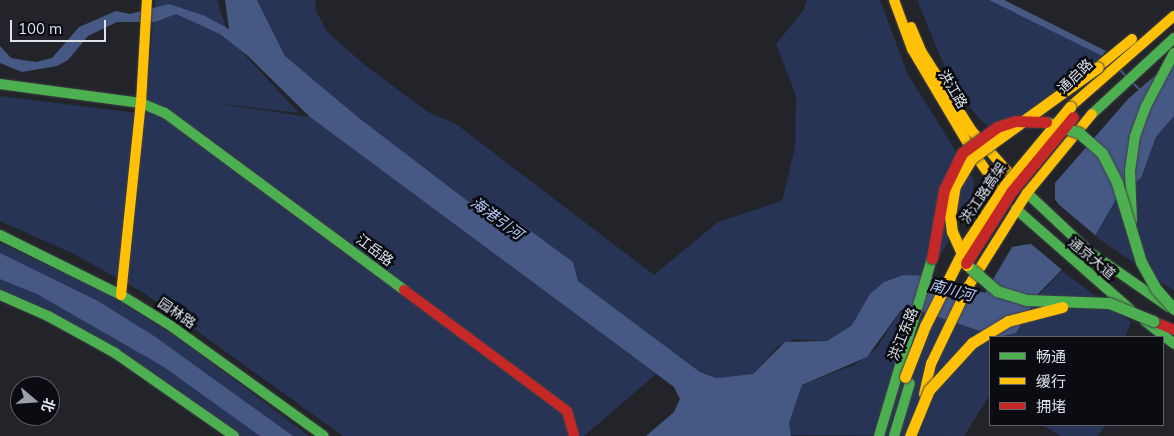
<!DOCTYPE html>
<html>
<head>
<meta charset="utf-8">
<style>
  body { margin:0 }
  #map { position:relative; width:1174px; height:436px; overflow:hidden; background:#22242a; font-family:Mulish,"Noto Sans SC",sans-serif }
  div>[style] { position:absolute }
  .green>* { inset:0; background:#273455 }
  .water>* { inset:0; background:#465884 }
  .pier>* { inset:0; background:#22242a; transform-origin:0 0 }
  .stream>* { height:2px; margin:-1px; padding:0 1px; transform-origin:1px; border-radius:1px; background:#465884 }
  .roads { filter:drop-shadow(0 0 1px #3e4045) drop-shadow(0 0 1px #3e4045) }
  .fast>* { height:10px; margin:-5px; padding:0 5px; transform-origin:5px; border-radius:5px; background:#4caf50 }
  .slow>* { height:10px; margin:-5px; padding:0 5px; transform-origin:5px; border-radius:5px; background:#ffc107 }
  .jam>* { height:10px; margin:-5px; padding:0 5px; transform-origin:5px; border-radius:5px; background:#c62828 }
  .bridges { filter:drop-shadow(0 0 1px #3e4045) drop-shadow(0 0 1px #3e4045) }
  .fast-bridge>* { height:11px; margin:-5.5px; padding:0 5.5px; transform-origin:5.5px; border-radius:5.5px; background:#4caf50 }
  .slow-bridge>* { height:11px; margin:-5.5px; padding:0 5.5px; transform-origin:5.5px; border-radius:5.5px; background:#ffc107 }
  .jam-bridge>* { height:11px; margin:-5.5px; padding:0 5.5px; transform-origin:5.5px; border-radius:5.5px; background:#c62828 }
  span { translate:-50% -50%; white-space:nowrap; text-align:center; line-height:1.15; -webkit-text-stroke:5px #0a0c11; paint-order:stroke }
  .street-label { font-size:14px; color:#dee2e9 }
  .water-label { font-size:15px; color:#b7caf7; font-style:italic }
  .legend { position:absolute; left:989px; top:336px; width:175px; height:90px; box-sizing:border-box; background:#0a0c11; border:1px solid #5f6267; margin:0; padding:6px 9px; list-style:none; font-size:15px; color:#dee2e9 }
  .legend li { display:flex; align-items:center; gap:10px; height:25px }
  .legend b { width:25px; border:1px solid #5f6267 }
  .north { position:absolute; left:10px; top:376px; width:50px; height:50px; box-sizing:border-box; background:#0a0c11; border:1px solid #5f6267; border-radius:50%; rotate:108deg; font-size:14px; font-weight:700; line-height:20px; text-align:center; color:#dee2e9 }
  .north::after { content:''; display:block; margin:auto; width:18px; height:22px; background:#9ca0a6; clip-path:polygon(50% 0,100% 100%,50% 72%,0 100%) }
  .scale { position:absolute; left:10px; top:20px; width:96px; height:22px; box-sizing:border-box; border:2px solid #dee2e9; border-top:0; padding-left:6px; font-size:15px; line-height:18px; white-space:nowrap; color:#dee2e9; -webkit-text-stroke:4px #0a0c11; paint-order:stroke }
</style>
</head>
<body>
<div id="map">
  <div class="green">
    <div style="clip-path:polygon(155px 0,217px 0,230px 39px,299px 113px,206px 102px,310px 117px,656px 374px,584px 436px,343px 436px,144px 293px,72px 253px,0 221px,0 96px,145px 114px)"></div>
    <div style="clip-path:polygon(257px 0,315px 0,316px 11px,327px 32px,366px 66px,428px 112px,456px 124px,654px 275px,718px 222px,782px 201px,795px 147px,796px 96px,776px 44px,803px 11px,807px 0,880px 0,908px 75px,974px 180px,972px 198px,929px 276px,870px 295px,852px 325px,827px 341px,795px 339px,777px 347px,753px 374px,716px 378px,700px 372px,578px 281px,573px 262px,501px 209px,482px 212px,359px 118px,285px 56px)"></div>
    <div style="clip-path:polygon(917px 0,989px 0,1102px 56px,1052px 97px,1022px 132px,1001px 142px,973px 111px,948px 75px)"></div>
    <div style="clip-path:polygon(1174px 116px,1174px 291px,1095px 236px,1118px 196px,1141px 178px,1156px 137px)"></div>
    <div style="clip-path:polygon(0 243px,103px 291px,183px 341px,309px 436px,239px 436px,97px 338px,0 290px)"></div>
    <div style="clip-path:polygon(1062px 271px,1131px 322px,1125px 337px,990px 337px,990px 394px,964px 436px,789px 435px,789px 423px,802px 385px,854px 365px,876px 349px,901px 310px,923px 312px,998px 337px)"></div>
    <div style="clip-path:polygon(1042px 425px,1106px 425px,1097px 436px,1061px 436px)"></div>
  </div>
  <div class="water">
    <div style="clip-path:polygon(225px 0,257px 0,285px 56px,359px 118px,482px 212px,501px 209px,573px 262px,578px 281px,700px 372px,716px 378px,753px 374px,785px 342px,827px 341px,852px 325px,870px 294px,884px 282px,904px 275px,929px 276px,985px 293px,1012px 247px,1030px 244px,1060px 207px,1055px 199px,1055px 183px,1128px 99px,1174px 59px,1174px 116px,1156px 137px,1141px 178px,1118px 196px,1095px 236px,1038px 294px,1016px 333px,998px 337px,923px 312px,901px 310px,867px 357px,802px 385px,789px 423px,791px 436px,646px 436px,674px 412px,680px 399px,674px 387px,310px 117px,248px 56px,220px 34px,176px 14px,155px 22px,117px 22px,88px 36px,68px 60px,57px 66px,22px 72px,0 63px,0 46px,11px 58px,23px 60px,36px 62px,52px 58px,79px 27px,116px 11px,130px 14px,169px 4px,205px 16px,229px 29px)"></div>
    <div style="clip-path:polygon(989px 0,1004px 0,1106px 51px,1102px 56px)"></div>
    <div style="clip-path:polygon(0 253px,98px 301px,154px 336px,293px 436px,260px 436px,164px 367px,37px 294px,0 279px)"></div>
  </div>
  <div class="pier">
    <div style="left:1057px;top:203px;width:52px;height:48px;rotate:40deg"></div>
  </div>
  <div class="stream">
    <div style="left:1118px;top:68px;width:13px;rotate:45deg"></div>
    <div style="left:1132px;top:82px;width:10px;rotate:45deg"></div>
  </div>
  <div class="roads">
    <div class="fast">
      <div style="left:0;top:84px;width:142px;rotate:7.7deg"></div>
      <div style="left:141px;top:103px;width:26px;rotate:23deg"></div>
      <div style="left:165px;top:113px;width:297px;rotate:36.5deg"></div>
      <div style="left:1092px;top:114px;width:112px;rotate:-42.8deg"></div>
      <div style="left:1027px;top:193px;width:88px;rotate:43.2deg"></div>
      <div style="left:1091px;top:253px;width:95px;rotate:34.7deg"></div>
      <div style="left:1016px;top:209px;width:152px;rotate:41.3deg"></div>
      <div style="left:1132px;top:221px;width:50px;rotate:-92.3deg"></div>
      <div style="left:1130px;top:171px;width:35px;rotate:-82deg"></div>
      <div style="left:1135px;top:136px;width:32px;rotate:-70deg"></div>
      <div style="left:1146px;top:106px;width:60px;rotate:-62.2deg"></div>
      <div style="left:0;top:235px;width:135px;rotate:26.4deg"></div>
      <div style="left:121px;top:295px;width:59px;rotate:31.8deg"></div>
      <div style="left:171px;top:326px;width:188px;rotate:35.7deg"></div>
      <div style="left:0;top:295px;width:52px;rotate:23.6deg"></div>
      <div style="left:48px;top:316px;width:77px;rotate:28.9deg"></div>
      <div style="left:115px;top:353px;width:145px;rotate:34.9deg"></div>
      <div style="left:1145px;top:321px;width:37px;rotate:38deg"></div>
      <div style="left:879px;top:436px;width:186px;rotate:-73.4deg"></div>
      <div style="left:894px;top:436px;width:55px;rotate:-73.2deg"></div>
    </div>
    <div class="slow">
      <div style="left:894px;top:0;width:52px;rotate:69.8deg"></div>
      <div style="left:912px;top:49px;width:120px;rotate:59.4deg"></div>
      <div style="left:973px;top:152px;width:55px;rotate:54.6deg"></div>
      <div style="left:911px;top:27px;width:26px;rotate:67deg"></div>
      <div style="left:921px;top:51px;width:95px;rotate:57.5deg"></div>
      <div style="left:972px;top:131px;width:67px;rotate:48.7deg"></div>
      <div style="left:1098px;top:67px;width:44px;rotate:-39.5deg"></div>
      <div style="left:1070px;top:107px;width:138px;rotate:-41.2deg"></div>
      <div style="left:121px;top:295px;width:193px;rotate:-84.1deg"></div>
      <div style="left:141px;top:103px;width:103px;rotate:-86.7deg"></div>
      <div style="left:924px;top:394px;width:31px;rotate:-77deg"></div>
      <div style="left:931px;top:364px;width:85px;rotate:-64.3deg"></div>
      <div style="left:968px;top:287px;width:111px;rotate:-57.9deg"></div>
      <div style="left:1027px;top:193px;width:102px;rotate:-50.6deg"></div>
    </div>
    <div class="jam">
      <div style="left:404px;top:290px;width:203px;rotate:36.6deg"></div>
      <div style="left:567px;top:411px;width:26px;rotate:74deg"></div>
      <div style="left:1153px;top:321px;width:23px;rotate:23deg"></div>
    </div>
  </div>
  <div class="bridges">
    <div class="fast-bridge">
      <div style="left:1046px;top:122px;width:35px;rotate:18deg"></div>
      <div style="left:1079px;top:133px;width:30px;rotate:41deg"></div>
      <div style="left:1102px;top:153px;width:34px;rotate:63deg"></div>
      <div style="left:1117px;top:183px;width:83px;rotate:73.1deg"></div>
      <div style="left:1141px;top:262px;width:31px;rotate:61deg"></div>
      <div style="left:1156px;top:289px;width:27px;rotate:48deg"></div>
      <div style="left:967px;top:265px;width:40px;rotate:41deg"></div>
      <div style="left:997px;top:291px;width:30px;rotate:17deg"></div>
      <div style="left:1026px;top:300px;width:83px;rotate:2.1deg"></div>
      <div style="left:1109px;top:303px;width:48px;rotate:22.2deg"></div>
    </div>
    <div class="slow-bridge">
      <div style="left:967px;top:265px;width:36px;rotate:-114deg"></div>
      <div style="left:952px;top:232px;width:16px;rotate:-97deg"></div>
      <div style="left:950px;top:216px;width:30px;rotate:-81deg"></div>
      <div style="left:955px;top:186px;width:33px;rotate:-59deg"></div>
      <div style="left:972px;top:158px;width:155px;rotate:-35.8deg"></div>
      <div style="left:905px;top:377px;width:55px;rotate:-68.6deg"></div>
      <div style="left:925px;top:326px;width:95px;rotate:-63.2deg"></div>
      <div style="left:968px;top:241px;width:67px;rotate:-56.5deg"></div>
      <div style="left:1005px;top:185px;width:102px;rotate:-50.2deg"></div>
      <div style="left:910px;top:436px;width:50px;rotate:-67.6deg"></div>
      <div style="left:929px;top:390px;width:64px;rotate:-47.5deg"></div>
      <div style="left:972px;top:343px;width:42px;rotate:-31.4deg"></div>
      <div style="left:1008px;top:321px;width:56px;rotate:-14.5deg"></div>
    </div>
    <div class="jam-bridge">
      <div style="left:932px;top:258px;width:69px;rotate:-80deg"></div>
      <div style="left:944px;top:190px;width:41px;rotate:-64.1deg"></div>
      <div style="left:962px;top:153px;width:44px;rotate:-36.6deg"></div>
      <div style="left:997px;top:127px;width:19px;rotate:-18deg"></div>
      <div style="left:1015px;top:121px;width:31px;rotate:2deg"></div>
      <div style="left:966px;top:263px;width:84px;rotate:-57.6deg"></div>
      <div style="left:1011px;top:192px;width:97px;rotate:-50.4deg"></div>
    </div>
  </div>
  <div class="street-label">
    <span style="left:1075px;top:76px;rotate:-44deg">通启路</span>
    <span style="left:953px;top:89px;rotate:59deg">洪江路</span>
    <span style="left:983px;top:193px;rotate:-56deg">洪江路高架</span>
    <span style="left:375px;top:250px;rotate:37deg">江岳路</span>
    <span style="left:1092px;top:258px;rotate:40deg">通京大道</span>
    <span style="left:177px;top:313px;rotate:34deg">园林路</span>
    <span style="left:903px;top:334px;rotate:-68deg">洪江东路</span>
  </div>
  <div class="water-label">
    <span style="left:497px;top:218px;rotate:36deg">海港引河</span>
    <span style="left:952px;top:290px;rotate:15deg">南川河</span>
  </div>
  <ul class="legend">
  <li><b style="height:6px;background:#4caf50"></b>畅通</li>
  <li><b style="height:6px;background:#ffc107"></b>缓行</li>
  <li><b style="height:6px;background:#c62828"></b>拥堵</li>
  </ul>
  <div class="north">北</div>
  <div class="scale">100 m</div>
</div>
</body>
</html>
